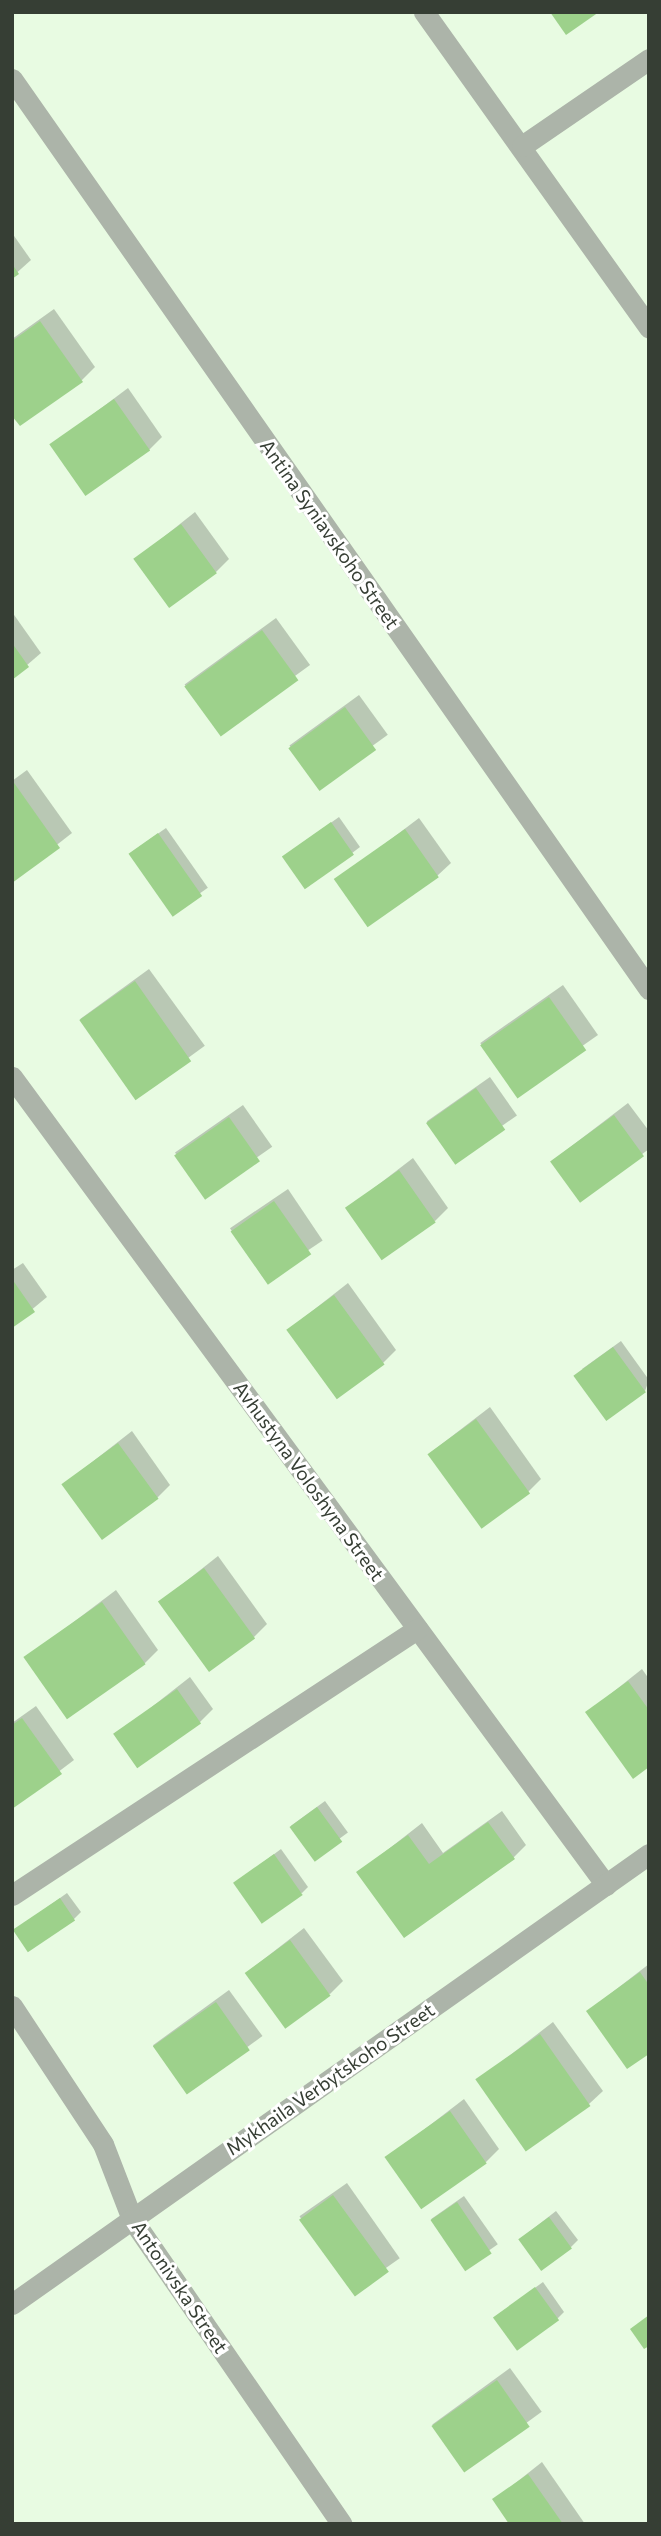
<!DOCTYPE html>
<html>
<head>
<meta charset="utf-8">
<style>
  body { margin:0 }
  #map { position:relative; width:661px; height:2536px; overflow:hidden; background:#e8fbe2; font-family:Commissioner,sans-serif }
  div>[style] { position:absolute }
  .shadow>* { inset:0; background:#0003; transform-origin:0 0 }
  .building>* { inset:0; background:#9dd18b; transform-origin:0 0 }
  .minor>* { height:21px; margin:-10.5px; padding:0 10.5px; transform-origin:10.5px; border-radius:10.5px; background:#acb4a9 }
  span { translate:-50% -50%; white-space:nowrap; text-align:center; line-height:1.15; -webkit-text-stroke:6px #fff; paint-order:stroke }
  .street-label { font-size:19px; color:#363e34 }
  .frame { position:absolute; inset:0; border:14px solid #363e34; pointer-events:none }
</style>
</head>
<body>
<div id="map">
  <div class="shadow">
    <div style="clip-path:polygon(12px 233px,31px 260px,12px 277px)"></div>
    <div style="clip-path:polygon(54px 309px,95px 367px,82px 380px,12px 413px,12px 339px)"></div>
    <div style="clip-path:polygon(128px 388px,162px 437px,149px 450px,52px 445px)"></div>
    <div style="clip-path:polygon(195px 512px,229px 559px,216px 572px,136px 559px)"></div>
    <div style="clip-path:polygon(12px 612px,41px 653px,12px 678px)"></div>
    <div style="left:276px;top:618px;width:58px;height:113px;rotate:54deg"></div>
    <div style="left:359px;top:695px;width:49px;height:86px;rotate:54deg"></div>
    <div style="clip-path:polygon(27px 770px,72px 833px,12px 880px,12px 781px)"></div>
    <div style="clip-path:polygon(339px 817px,360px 847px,306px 888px,291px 851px)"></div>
    <div style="clip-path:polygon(419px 818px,451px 863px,437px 876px,337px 880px)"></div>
    <div style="left:166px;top:828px;width:73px;height:44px;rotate:55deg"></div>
    <div style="left:149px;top:969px;width:95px;height:85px;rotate:54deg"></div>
    <div style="left:563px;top:985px;width:61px;height:101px;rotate:55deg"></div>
    <div style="left:490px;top:1077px;width:47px;height:77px;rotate:55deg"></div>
    <div style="clip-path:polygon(628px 1103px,649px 1131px,649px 1149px,580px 1200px,552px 1161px)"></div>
    <div style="left:243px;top:1105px;width:51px;height:83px;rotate:55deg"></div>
    <div style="clip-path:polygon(413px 1158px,448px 1208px,435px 1221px,348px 1208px)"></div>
    <div style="left:288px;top:1189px;width:62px;height:70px;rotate:56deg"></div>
    <div style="clip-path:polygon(23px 1263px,47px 1297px,12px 1326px,12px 1270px)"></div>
    <div style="clip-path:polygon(348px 1283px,396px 1350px,383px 1363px,288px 1330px)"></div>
    <div style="clip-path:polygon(621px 1341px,649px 1380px,645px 1391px,582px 1369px)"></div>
    <div style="clip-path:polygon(490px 1407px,541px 1479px,528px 1492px,430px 1453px)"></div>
    <div style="clip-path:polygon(132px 1431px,170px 1485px,157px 1498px,64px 1484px)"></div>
    <div style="clip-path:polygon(218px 1556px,267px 1624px,254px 1637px,161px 1601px)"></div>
    <div style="clip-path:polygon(116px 1590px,158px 1650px,145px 1663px,26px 1658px)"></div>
    <div style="clip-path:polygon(642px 1669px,649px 1679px,649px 1765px,588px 1712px)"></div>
    <div style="clip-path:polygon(190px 1677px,213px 1709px,200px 1722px,116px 1735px)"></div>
    <div style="clip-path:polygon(36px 1706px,74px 1760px,12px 1807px,12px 1723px)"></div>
    <div style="left:325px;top:1801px;width:39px;height:42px;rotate:54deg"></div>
    <div style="clip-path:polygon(502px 1811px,526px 1845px,513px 1858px,359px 1872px,422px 1823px,443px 1853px)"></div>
    <div style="clip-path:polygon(281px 1849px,308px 1887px,302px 1893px,235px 1883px)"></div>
    <div style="clip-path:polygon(67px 1893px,81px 1912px,74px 1919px,22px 1925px)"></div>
    <div style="clip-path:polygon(304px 1928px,343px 1981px,330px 1994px,246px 1973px)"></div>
    <div style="clip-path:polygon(649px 1964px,649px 2052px,588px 2011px)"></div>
    <div style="left:229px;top:1990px;width:57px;height:94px;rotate:54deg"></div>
    <div style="clip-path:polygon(553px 2022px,603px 2091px,589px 2104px,478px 2080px)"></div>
    <div style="clip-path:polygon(464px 2099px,499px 2149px,486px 2162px,387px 2158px)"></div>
    <div style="left:347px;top:2183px;width:92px;height:58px;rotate:55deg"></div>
    <div style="left:464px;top:2196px;width:59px;height:40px;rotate:55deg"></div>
    <div style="clip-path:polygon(556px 2211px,578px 2240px,571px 2247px,520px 2239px)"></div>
    <div style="clip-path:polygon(543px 2282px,564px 2312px,557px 2319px,495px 2317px)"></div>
    <div style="left:510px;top:2368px;width:54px;height:96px;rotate:54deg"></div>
    <div style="clip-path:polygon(542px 2462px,585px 2524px,511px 2524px,494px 2500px)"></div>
  </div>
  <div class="building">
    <div style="clip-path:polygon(550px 12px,599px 12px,566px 35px)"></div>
    <div style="clip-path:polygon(12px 264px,19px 274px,12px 279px)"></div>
    <div style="clip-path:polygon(40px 321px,83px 382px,20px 426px,12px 416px,12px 341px)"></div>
    <div style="left:114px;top:399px;width:63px;height:79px;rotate:55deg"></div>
    <div style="left:181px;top:524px;width:61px;height:59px;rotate:54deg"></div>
    <div style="left:262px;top:630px;width:62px;height:96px;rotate:54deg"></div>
    <div style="clip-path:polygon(12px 643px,29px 667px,12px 680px)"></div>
    <div style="left:345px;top:707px;width:53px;height:70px;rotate:54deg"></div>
    <div style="clip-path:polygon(12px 780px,60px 848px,12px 883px)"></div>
    <div style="left:331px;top:822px;width:40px;height:60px;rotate:55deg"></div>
    <div style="left:405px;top:829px;width:59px;height:87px;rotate:55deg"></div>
    <div style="left:158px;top:833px;width:77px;height:36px;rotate:55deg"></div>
    <div style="left:135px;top:981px;width:98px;height:68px;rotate:55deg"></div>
    <div style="left:549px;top:997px;width:65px;height:84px;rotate:55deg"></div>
    <div style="left:476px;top:1088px;width:51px;height:61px;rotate:55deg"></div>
    <div style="left:614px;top:1115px;width:51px;height:79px;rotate:54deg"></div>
    <div style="left:229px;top:1117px;width:54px;height:67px;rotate:55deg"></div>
    <div style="left:399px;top:1170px;width:64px;height:66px;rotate:55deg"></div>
    <div style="left:274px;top:1201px;width:65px;height:53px;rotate:55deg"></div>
    <div style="clip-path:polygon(12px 1279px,35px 1312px,12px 1328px)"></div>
    <div style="left:334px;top:1295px;width:86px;height:59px;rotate:54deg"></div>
    <div style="left:613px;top:1347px;width:56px;height:49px;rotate:54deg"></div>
    <div style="left:476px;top:1419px;width:92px;height:60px;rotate:54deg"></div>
    <div style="left:118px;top:1443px;width:69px;height:70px;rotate:54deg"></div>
    <div style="left:204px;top:1568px;width:87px;height:57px;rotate:54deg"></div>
    <div style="left:102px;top:1602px;width:76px;height:96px;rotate:55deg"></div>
    <div style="clip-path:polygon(628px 1681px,649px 1710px,649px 1767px,633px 1779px,585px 1712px)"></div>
    <div style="left:177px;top:1689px;width:42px;height:78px;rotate:55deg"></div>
    <div style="clip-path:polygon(22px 1718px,62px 1774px,12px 1809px,12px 1725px)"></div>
    <div style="left:317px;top:1807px;width:43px;height:34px;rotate:54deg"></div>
    <div style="clip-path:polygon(488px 1822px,515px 1859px,404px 1938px,356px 1872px,408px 1835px,429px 1864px)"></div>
    <div style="left:274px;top:1854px;width:50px;height:50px;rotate:55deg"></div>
    <div style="left:60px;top:1898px;width:27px;height:57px;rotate:56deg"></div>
    <div style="left:290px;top:1940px;width:69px;height:56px;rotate:54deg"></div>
    <div style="clip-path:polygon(640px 1972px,649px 1985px,649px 2054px,627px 2069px,586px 2011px)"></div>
    <div style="left:216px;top:2002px;width:59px;height:77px;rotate:55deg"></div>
    <div style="left:540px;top:2034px;width:88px;height:79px;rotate:55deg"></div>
    <div style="left:450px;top:2111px;width:64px;height:80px;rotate:55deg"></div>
    <div style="left:333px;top:2195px;width:95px;height:42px;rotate:54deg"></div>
    <div style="left:457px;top:2202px;width:62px;height:32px;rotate:56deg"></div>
    <div style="left:549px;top:2217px;width:39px;height:38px;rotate:54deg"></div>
    <div style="left:535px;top:2287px;width:41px;height:52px;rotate:54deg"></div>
    <div style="clip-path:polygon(649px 2315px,649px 2346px,644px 2349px,630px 2329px)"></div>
    <div style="left:497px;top:2380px;width:57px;height:80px;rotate:55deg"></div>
    <div style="clip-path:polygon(528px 2474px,563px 2524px,509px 2524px,492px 2499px)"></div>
  </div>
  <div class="minor">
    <div style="left:424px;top:12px;width:388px;rotate:54.5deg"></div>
    <div style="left:12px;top:79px;width:1111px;rotate:55.01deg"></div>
    <div style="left:522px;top:146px;width:154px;rotate:-34.4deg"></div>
    <div style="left:12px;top:1077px;width:1003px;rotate:53.68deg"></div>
    <div style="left:12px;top:1895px;width:485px;rotate:-33.3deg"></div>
    <div style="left:12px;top:2006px;width:165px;rotate:56.6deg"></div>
    <div style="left:103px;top:2144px;width:80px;rotate:68.9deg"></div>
    <div style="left:132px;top:2219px;width:370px;rotate:55.5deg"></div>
    <div style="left:12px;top:2304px;width:780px;rotate:-35.24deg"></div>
  </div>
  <div class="street-label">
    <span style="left:330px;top:534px;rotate:55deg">Antina Syniavskoho Street</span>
    <span style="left:309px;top:1481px;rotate:54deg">Avhustyna Voloshyna Street</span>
    <span style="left:330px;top:2079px;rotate:-35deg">Mykhaila Verbytskoho Street</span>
    <span style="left:180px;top:2287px;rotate:56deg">Antonivska Street</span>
  </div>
  <div class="frame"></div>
</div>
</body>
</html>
